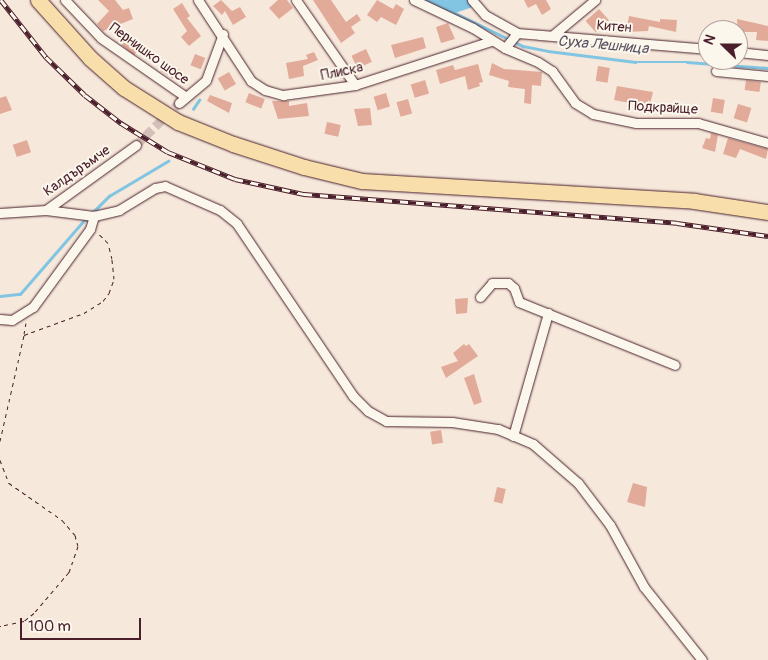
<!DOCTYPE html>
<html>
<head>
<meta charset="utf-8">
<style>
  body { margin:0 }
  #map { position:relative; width:768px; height:660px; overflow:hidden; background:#f6e8db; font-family:Pangolin,sans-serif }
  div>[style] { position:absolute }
  .stream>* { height:2.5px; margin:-1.25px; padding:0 1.25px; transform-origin:1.25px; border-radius:1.25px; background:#81c5e2 }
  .river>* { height:15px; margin:-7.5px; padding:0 7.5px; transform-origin:7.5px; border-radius:7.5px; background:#81c5e2 }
  .building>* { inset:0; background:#e2ab99; transform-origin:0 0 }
  .street-tunnel>* { height:9px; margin-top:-4.5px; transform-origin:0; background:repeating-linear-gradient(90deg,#d4c0b8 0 9px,transparent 0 13.5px) }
  .path>* { height:1px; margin-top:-0.5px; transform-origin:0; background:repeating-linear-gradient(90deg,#4a1f2b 0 4px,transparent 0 8px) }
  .roads { filter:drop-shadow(0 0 1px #4a1f2b) drop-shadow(0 0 1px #4a1f2b) }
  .street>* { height:9px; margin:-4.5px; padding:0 4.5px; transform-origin:4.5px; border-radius:4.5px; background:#fbf7ec }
  .highway>* { height:15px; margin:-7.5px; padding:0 7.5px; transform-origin:7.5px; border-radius:7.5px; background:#f8deab }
  .rail>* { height:4.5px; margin-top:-2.25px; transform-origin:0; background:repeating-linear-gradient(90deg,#fbf7ec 0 8px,#4a1f2b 0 16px); box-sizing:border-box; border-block:1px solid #4a1f2b }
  span { translate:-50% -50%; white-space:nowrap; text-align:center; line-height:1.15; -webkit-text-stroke:4px #fbf7ec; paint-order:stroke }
  .street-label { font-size:14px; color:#4a1f2b }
  .water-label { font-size:15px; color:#5a5162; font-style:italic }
  .north { position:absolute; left:698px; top:20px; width:50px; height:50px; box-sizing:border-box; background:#fbf7ec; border:1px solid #b4a19f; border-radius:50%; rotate:292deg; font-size:14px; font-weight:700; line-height:20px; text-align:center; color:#4a1f2b }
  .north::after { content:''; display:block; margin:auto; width:18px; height:22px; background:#4a1f2b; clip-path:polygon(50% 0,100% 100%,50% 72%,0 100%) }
  .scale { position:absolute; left:20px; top:618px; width:121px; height:22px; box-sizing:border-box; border:2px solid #4a1f2b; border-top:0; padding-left:6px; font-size:15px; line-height:18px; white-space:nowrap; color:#4a1f2b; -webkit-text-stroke:4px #fbf7ec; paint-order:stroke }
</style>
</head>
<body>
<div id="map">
  <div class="stream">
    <div style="left:445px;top:8px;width:87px;rotate:26deg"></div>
    <div style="left:523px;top:46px;width:25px;rotate:11deg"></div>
    <div style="left:548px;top:51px;width:88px;rotate:7.2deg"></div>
    <div style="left:635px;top:62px;width:52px"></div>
    <div style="left:687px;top:62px;width:81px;rotate:4.2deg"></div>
    <div style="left:193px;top:109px;width:11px;rotate:-56deg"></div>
    <div style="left:92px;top:213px;width:24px;rotate:-45deg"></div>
    <div style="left:109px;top:196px;width:69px;rotate:-30.7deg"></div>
    <div style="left:0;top:296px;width:20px;rotate:-6deg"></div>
    <div style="left:20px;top:294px;width:101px;rotate:-49deg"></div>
  </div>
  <div class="river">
    <div style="left:427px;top:0;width:20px;rotate:24deg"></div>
    <div style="left:445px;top:8px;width:24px;rotate:-19deg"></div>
  </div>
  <div class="building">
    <div style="clip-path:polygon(98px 0,115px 0,123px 10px,129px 8px,133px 19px,103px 31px,97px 24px,109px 11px)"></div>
    <div style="clip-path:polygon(221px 0,232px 11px,240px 7px,246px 17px,233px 25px,225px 11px,222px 15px,213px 6px)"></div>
    <div style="clip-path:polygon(278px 0,287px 0,293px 8px,279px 19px,269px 8px)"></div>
    <div style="clip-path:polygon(313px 0,331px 0,346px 22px,357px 14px,361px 20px,351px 27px,355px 33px,341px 43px)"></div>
    <div style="clip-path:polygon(377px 0,393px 9px,396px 4px,404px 9px,396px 25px,381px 17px,377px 22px,367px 15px)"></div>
    <div style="clip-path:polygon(524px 0,546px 0,551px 9px,542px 15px,536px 4px,528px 8px)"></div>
    <div style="clip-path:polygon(182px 3px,190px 16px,187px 18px,201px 36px,189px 46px,181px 37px,187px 31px,173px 9px)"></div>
    <div style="left:599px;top:9px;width:15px;height:18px;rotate:48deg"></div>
    <div style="clip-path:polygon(629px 16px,660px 22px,660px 19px,677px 20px,676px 32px,649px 26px,648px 31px,626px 32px)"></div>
    <div style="clip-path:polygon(737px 19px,768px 26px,768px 41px,756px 40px,757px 32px,744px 32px,744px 39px,738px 39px)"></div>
    <div style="clip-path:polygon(448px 23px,455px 39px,441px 43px,436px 27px)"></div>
    <div style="left:130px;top:35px;width:16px;height:13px;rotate:40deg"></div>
    <div style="clip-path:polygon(423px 37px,426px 48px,395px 58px,391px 45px)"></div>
    <div style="left:366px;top:49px;width:14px;height:16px;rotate:65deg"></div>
    <div style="clip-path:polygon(314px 52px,318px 60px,303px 66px,304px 76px,289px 79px,286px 63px,308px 59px,306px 55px)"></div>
    <div style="left:195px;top:54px;width:11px;height:12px;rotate:22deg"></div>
    <div style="left:166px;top:61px;width:20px;height:11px;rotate:33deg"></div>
    <div style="clip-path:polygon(492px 63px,504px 69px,542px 72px,541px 86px,532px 85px,531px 104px,524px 103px,525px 89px,508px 87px,509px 81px,489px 75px)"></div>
    <div style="clip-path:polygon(478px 64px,483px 82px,479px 83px,480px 86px,468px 90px,465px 76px,440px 84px,436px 70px,453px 65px,455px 70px)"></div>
    <div style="left:598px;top:66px;width:12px;height:15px;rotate:9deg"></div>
    <div style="left:229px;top:72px;width:14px;height:13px;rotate:60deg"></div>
    <div style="left:425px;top:80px;width:14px;height:15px;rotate:73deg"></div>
    <div style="left:746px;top:80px;width:15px;height:10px;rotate:8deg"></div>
    <div style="clip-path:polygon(617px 86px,653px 92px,648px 112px,639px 110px,640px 107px,635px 104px,614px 100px)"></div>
    <div style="left:249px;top:93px;width:17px;height:10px;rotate:21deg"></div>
    <div style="left:386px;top:93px;width:14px;height:13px;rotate:73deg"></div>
    <div style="clip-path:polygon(210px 95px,232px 103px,229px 113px,207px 101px)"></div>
    <div style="clip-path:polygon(6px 96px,12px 110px,0 114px,0 98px)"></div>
    <div style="left:713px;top:98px;width:12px;height:14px;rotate:9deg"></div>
    <div style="left:408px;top:99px;width:15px;height:12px;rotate:74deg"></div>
    <div style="clip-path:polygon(272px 101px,289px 101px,289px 106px,307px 103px,309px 116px,278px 119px)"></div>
    <div style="left:738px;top:104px;width:14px;height:15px;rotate:17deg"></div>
    <div style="clip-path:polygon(370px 108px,372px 125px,358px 126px,354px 109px)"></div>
    <div style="left:327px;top:122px;width:14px;height:12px;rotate:12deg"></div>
    <div style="clip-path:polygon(711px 133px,718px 135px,715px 152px,702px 148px,706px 138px,710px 139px)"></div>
    <div style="clip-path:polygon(728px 138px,768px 149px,766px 159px,740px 149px,736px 158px,723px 154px)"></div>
    <div style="left:27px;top:140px;width:13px;height:15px;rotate:72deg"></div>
    <div style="clip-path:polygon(468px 298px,467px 313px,456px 314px,455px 299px)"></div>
    <div style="clip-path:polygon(464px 344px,466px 346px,469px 344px,478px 356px,446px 378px,441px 367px,458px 361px,453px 353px)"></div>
    <div style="clip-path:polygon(474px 374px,482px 402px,474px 405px,464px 378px)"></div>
    <div style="left:441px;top:430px;width:13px;height:11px;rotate:81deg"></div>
    <div style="clip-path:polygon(633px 483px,647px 487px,645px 507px,627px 502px)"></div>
    <div style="left:497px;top:487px;width:9px;height:15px;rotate:13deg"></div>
  </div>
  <div class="street-tunnel">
    <div style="left:136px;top:145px;width:60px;rotate:-44.3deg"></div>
  </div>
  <div class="path">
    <div style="left:24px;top:334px;width:11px;rotate:-80deg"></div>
    <div style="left:0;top:441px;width:109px;rotate:-77.2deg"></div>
    <div style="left:24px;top:335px;width:64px;rotate:-20.1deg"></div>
    <div style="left:84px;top:313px;width:22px;rotate:-32deg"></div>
    <div style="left:103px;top:301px;width:10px;rotate:-53deg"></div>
    <div style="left:109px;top:293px;width:15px;rotate:-70deg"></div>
    <div style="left:114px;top:279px;width:20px;rotate:-96deg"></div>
    <div style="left:112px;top:259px;width:16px;rotate:-104deg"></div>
    <div style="left:108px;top:243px;width:14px;rotate:-135deg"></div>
    <div style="left:0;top:460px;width:25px;rotate:69deg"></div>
    <div style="left:9px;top:483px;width:65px;rotate:34.9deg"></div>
    <div style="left:62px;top:520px;width:20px;rotate:49deg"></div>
    <div style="left:75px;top:535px;width:11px;rotate:75deg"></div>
    <div style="left:78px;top:546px;width:28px;rotate:109deg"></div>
    <div style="left:69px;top:572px;width:54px;rotate:130.5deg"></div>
    <div style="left:34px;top:613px;width:13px;rotate:141deg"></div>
    <div style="left:24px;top:621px;width:25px;rotate:168deg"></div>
  </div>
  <div class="roads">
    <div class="street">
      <div style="left:65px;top:0;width:52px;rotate:46.5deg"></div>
      <div style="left:101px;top:38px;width:103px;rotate:34.8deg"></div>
      <div style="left:198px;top:0;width:97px;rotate:56.8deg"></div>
      <div style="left:251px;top:81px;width:17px;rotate:33deg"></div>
      <div style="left:265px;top:90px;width:19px;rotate:16deg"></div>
      <div style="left:283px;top:95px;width:73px;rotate:-7.9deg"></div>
      <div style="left:355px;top:85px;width:143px;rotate:-17.9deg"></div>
      <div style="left:296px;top:0;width:103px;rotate:55.2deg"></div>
      <div style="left:414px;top:0;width:65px;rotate:25.4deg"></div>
      <div style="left:473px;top:28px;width:38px;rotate:32deg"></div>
      <div style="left:505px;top:48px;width:36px;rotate:23deg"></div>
      <div style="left:538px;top:62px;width:17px;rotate:33deg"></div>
      <div style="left:552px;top:71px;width:39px;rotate:54deg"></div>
      <div style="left:575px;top:103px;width:21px;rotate:31deg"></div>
      <div style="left:593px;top:114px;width:44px;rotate:11.8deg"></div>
      <div style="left:636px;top:123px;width:62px"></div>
      <div style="left:698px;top:123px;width:73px;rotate:15.9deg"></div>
      <div style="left:472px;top:0;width:20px;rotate:49deg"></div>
      <div style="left:485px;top:15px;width:37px;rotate:29deg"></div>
      <div style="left:517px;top:33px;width:192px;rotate:4.8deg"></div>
      <div style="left:553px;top:35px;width:55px;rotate:-39.8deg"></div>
      <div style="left:505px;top:48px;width:19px;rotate:-51deg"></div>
      <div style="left:738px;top:52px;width:30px;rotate:6deg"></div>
      <div style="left:716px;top:71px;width:52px;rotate:5.5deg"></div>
      <div style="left:179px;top:103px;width:35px;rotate:-40deg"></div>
      <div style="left:206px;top:80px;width:49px;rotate:-69.7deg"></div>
      <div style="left:46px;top:210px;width:48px;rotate:7.1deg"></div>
      <div style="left:94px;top:216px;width:26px;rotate:-13deg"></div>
      <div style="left:119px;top:210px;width:42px;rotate:-31.4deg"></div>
      <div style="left:155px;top:188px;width:10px;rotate:-11deg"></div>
      <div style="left:165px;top:186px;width:60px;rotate:23.6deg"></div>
      <div style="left:220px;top:210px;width:22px;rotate:39deg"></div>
      <div style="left:237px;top:224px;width:207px;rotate:56deg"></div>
      <div style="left:353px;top:396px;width:21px;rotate:45deg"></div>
      <div style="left:368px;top:411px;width:21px;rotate:29deg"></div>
      <div style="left:386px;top:421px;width:66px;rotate:0.9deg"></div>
      <div style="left:452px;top:422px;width:47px;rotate:8.7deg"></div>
      <div style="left:498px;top:429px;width:38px;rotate:23deg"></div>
      <div style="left:533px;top:444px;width:60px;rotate:40.9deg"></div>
      <div style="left:578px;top:483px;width:53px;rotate:52.7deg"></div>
      <div style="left:610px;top:525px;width:71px;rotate:61.3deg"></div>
      <div style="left:644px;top:587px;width:93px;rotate:51.5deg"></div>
      <div style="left:0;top:213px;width:46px;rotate:-3.7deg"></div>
      <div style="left:46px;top:210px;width:111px;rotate:-35.8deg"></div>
      <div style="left:480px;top:297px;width:18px;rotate:-49deg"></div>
      <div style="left:492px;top:283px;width:16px"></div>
      <div style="left:508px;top:283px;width:8px;rotate:40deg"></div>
      <div style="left:514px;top:288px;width:15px;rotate:70deg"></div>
      <div style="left:519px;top:302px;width:168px;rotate:22deg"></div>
      <div style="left:0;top:319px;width:12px;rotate:5deg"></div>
      <div style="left:12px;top:320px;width:25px;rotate:-32deg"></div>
      <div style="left:33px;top:307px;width:97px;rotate:-53.8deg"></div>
      <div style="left:90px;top:229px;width:14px;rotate:-73deg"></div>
      <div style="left:513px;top:436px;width:128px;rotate:-74.1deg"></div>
    </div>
    <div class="highway">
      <div style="left:38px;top:0;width:78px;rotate:48.1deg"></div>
      <div style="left:90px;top:58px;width:45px;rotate:41.4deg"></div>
      <div style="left:124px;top:88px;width:64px;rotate:32.2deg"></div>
      <div style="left:178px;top:122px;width:59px;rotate:21.8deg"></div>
      <div style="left:233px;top:144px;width:75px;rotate:17.9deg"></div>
      <div style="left:304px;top:167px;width:60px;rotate:13.6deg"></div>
      <div style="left:362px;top:181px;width:333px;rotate:3.4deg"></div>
      <div style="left:694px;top:201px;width:75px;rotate:8.5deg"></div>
    </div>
  </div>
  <div class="rail">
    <div style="left:1px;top:0;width:73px;rotate:51.7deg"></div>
    <div style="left:46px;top:57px;width:54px;rotate:44.3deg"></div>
    <div style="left:85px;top:95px;width:46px;rotate:37.9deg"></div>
    <div style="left:121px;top:123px;width:55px;rotate:31.7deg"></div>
    <div style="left:168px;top:152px;width:72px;rotate:21.9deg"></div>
    <div style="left:235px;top:179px;width:71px;rotate:12.3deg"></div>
    <div style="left:304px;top:194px;width:374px;rotate:4.4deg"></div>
    <div style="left:677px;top:223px;width:92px;rotate:8.1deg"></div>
  </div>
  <div class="street-label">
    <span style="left:614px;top:27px;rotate:5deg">Китен</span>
    <span style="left:149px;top:54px;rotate:36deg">Пернишко шосе</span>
    <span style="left:342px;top:72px;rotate:-12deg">Плиска</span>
    <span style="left:663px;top:108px;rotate:3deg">Подкрайще</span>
    <span style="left:77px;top:171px;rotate:-35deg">Калдъръмче</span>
  </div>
  <div class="water-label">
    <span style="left:603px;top:45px;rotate:5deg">Суха Лешница</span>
  </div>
  <div class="north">N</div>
  <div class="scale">100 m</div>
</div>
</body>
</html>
